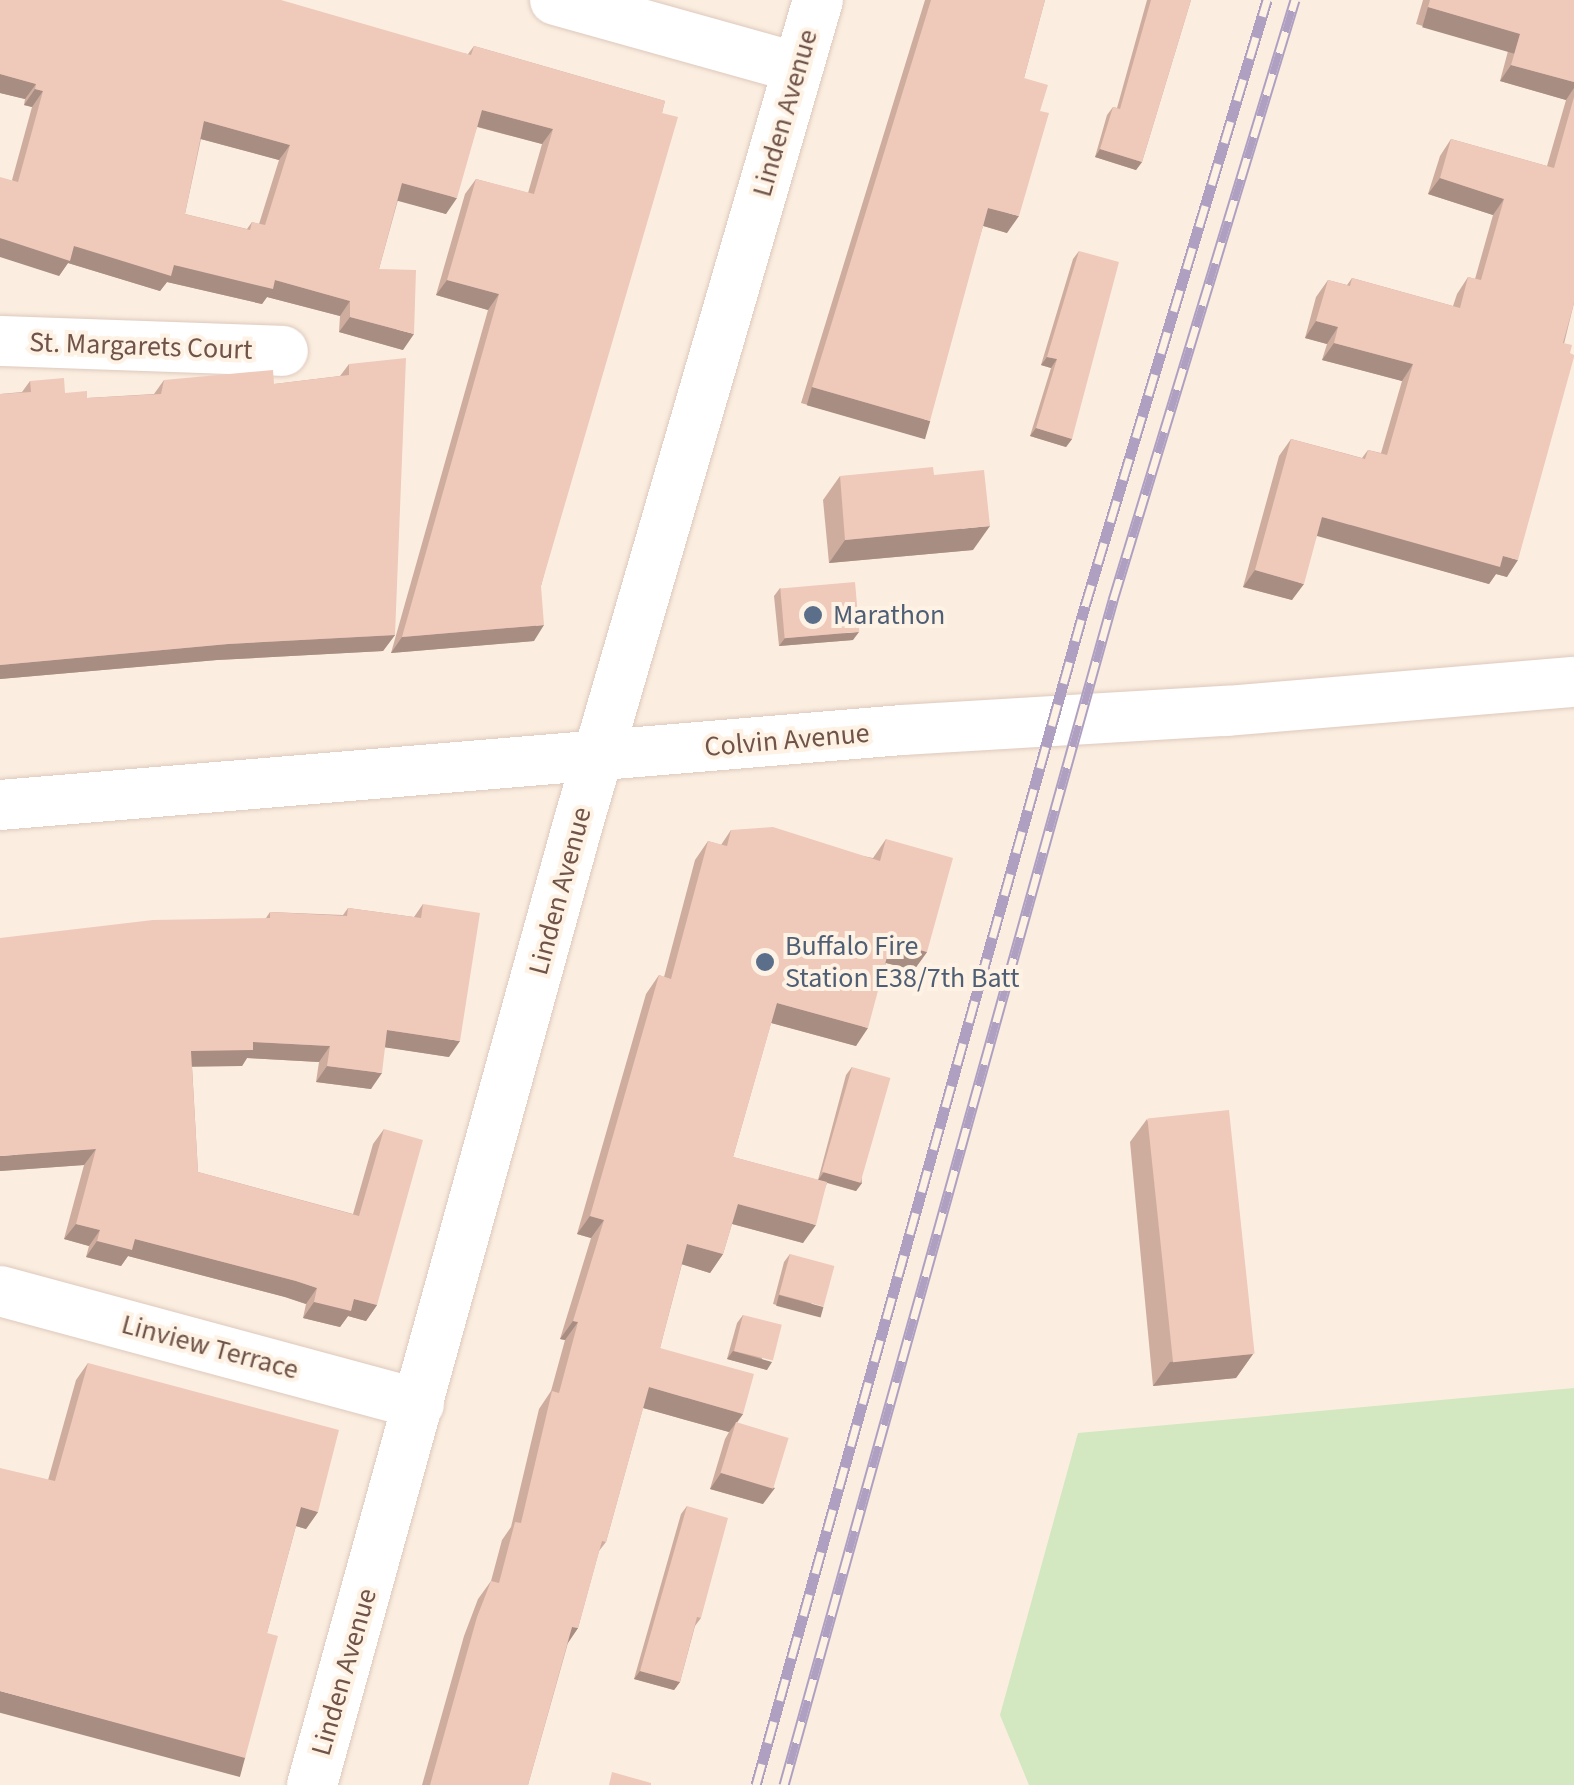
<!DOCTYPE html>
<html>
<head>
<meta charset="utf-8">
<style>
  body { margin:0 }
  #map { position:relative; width:1574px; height:1785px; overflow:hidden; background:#fbeee0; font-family:"Source Sans 3",sans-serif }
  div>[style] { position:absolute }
  .green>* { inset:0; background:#d3e7c0 }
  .roads { filter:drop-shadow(0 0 2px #dec9bd) drop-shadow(0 0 2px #dec9bd) }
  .minor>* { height:50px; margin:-25px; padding:0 25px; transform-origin:25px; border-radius:25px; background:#fff }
  .rail>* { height:11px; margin-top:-5.5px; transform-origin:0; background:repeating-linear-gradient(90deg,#fef2e5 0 22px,#afa0c2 0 44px); box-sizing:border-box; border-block:2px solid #afa0c2 }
  .wall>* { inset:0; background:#cead9f }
  .shaded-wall>* { inset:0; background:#a78d82; transform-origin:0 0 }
  .building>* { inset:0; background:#efc9b9; transform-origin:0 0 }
  .dots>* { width:28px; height:28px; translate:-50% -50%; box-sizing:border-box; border:5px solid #fef2e5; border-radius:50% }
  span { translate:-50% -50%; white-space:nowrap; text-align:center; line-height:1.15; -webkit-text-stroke:8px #fef2e5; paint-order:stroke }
  .street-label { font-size:28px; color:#705349 }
  .service-label { font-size:28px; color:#4e5e75 }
  .left { translate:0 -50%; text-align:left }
</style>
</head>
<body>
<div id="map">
  <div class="green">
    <div style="clip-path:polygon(1574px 1388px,1574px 1785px,1029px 1785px,1000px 1715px,1078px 1433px)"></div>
  </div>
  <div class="roads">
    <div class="minor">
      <div style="left:555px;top:0;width:252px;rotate:15.6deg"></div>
      <div style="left:0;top:341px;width:283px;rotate:2deg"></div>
      <div style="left:0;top:805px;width:905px;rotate:-4.75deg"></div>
      <div style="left:902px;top:730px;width:325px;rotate:-3.4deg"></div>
      <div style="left:1226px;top:711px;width:349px;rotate:-4.8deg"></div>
      <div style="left:0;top:1291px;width:434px;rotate:15.1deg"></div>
      <div style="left:312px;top:1785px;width:997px;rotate:-74.53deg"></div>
      <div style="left:578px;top:824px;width:858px;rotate:-73.76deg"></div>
    </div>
  </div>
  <div class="rail">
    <div style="left:756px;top:1785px;width:1224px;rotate:-74.41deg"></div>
    <div style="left:1085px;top:606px;width:633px;rotate:-73.28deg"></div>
    <div style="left:784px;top:1785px;width:1230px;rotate:-74.48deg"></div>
    <div style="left:1113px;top:600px;width:627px;rotate:-73.13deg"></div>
  </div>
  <div class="wall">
    <div style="clip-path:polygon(evenodd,0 0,468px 54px,474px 46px,665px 101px,541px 586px,534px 641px,391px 653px,488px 310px,436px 295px,465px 194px,476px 179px,528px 193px,542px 144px,477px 127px,446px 214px,398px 200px,379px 269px,403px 350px,339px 332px,340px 316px,267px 297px,262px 304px,167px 282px,160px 291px,68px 263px,59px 276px,12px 180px,32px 107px,24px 105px,25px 99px,0 93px,0 0,201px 139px,279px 160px,259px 224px,252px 222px,247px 229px,185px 214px,201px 139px)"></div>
    <div style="clip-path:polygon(925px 0,1045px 0,1024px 78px,1007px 233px,983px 226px,919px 437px,801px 403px)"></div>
    <div style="clip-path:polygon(1147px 0,1191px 0,1142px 162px,1136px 170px,1095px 157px,1107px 115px,1113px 107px,1117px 108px)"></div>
    <div style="clip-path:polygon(1423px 0,1574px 0,1574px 303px,1507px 577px,1496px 574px,1489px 584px,1317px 535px,1292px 600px,1243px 587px,1279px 456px,1291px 439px,1362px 458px,1368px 450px,1381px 453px,1402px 381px,1322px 360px,1327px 344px,1305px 338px,1316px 297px,1328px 280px,1347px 285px,1352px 278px,1453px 306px,1457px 294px,1468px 277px,1475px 279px,1493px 215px,1428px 194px,1440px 156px,1451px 139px,1547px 166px,1566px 100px,1500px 81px,1508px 51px,1416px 24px)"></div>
    <div style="clip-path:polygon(1079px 251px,1072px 439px,1066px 447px,1030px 436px,1051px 368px,1041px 365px,1073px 259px)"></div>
    <div style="clip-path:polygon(349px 364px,395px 635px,383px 651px,217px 660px,0 679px,0 394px,22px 392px,30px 381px,65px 393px,87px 398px,154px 394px,164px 380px,274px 384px,340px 376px)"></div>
    <div style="clip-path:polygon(934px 475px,973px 550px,829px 563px,823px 500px,840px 476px)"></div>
    <div style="clip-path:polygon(780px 588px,853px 640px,779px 646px,774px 596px)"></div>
    <div style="clip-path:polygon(731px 830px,873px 858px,886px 839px,927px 952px,914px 970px,886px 963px,856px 1046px,771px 1023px,733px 1157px,818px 1180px,846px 1075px,852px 1067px,862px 1183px,856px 1191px,827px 1183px,803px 1243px,732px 1224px,723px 1254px,710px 1273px,682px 1264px,660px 1348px,743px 1414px,737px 1423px,763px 1504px,710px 1489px,725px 1439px,729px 1432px,643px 1408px,606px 1542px,599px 1551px,578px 1628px,568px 1643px,528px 1785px,422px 1785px,464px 1636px,478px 1599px,491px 1581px,502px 1540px,511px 1527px,539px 1409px,551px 1391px,565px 1340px,560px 1339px,591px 1238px,577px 1234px,646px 994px,659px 975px,664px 977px,695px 860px,708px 841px,721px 845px)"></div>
    <div style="clip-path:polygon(423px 904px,449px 1057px,385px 1047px,371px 1089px,316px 1082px,319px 1062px,247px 1058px,242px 1066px,192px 1066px,198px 1172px,353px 1214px,373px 1144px,384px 1129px,377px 1305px,366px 1321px,348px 1316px,340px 1327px,303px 1318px,306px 1304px,285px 1297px,128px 1256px,121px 1266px,86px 1257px,89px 1246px,64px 1239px,84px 1165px,0 1171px,266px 918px,270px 912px,343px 915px,348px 908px,414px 917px)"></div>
    <div style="clip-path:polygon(1147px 1119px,1253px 1354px,1236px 1378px,1153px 1386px,1130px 1142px)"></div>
    <div style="clip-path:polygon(790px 1254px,817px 1316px,773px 1304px,784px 1262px)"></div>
    <div style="clip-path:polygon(743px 1315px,767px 1370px,727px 1359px,737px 1323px)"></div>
    <div style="clip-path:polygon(88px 1363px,318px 1512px,306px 1529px,296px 1526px,267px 1633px,234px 1775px,48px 1480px,76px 1380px)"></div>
    <div style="clip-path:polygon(687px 1506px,701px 1618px,695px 1626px,680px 1682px,674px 1690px,634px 1679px,681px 1514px)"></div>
  </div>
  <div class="shaded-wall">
    <div style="left:1428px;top:7px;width:96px;height:21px;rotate:16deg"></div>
    <div style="clip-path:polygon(1511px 65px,1574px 82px,1574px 88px,1566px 100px,1500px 81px)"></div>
    <div style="clip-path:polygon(0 74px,36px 84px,25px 99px,0 93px)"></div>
    <div style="clip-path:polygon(35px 89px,43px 91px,32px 107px,24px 105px)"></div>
    <div style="clip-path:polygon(482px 110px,553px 129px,542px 144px,471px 125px)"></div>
    <div style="clip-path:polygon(204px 121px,290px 145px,279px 160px,193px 137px)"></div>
    <div style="clip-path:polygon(1100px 149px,1142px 162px,1136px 170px,1095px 157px)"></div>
    <div style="clip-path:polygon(1440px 178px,1504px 199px,1493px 215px,1428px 194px)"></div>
    <div style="clip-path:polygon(402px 183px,457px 198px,446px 214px,391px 199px)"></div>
    <div style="clip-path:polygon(988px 208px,1019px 216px,1007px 233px,977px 224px)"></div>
    <div style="clip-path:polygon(0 238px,74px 246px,174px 265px,275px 280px,350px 301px,340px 316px,267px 297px,262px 304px,167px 282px,160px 291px,68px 263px,59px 276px,0 257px)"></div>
    <div style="clip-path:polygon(447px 280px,499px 294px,488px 310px,436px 295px)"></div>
    <div style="clip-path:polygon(350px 317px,414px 334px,403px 350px,339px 332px)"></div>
    <div style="clip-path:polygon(1316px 321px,1338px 327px,1327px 344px,1305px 338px)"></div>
    <div style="clip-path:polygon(1334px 343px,1413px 364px,1402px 381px,1322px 360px)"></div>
    <div style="clip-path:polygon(1047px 357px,1057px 359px,1051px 368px,1041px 365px)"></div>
    <div style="left:812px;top:387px;width:123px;height:19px;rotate:16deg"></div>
    <div style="clip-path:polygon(1036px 428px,1072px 439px,1066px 447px,1030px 436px)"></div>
    <div style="clip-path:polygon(1322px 517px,1503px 556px,1518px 560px,1507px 577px,1496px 574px,1489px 584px,1310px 534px)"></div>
    <div style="clip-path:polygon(990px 526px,973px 550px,829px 563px,845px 540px)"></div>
    <div style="clip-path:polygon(1255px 570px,1304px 584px,1292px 600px,1243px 587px)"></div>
    <div style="clip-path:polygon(544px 625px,534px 641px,391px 653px,402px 637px)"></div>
    <div style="clip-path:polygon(859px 632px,853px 640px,779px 646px,785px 638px)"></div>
    <div style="clip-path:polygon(395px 635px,383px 651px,217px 660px,0 679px,0 665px,228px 644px)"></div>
    <div style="clip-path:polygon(891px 942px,927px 952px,914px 970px,878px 961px)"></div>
    <div style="clip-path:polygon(777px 1003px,868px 1028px,856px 1046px,764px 1021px)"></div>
    <div style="clip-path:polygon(387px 1030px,460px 1041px,449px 1057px,376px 1046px)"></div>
    <div style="clip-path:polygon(253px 1042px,330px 1046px,319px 1062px,247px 1058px,242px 1066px,180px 1067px,191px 1051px)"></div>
    <div style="clip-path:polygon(327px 1066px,382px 1073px,371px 1089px,316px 1082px)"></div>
    <div style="clip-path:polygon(96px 1149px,84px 1165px,0 1171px,0 1156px)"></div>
    <div style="clip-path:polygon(824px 1172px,862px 1183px,856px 1191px,818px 1180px)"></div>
    <div style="clip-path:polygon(738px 1204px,816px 1225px,803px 1243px,725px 1222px)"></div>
    <div style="clip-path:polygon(590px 1216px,604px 1220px,591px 1238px,577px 1234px)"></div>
    <div style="clip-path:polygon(76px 1224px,100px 1230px,89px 1246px,64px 1239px)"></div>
    <div style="clip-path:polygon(135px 1239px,296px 1281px,317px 1288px,306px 1304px,285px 1297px,128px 1256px,121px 1266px,86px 1257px,97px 1241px)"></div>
    <div style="clip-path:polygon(687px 1244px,723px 1254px,710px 1273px,674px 1262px)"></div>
    <div style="left:779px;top:1295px;width:46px;height:11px;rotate:15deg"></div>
    <div style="clip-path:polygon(354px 1299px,377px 1305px,366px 1321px,348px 1316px,340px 1327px,303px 1318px,314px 1302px)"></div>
    <div style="clip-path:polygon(573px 1321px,578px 1322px,565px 1340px,560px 1339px)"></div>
    <div style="clip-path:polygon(733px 1351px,772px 1362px,767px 1370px,727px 1359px)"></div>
    <div style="clip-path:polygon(1253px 1354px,1236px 1378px,1153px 1386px,1170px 1362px)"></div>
    <div style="clip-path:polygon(649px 1387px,743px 1414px,729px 1432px,636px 1406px)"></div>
    <div style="clip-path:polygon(721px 1473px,775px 1488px,763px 1504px,710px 1489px)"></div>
    <div style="clip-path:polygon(301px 1507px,318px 1512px,306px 1529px,289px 1524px)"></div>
    <div style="clip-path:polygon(572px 1627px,578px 1628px,565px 1647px)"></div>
    <div style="clip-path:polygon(640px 1671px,680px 1682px,674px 1690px,634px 1679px)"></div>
    <div style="left:0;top:1691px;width:254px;height:21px;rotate:15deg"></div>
  </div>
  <div class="building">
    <div style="clip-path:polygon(evenodd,0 0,281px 0,471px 55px,474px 46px,665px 101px,662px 113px,678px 117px,541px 586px,544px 625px,402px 637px,499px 294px,447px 280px,476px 179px,534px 194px,553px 129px,482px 110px,457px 198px,402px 183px,379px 269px,416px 270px,414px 334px,350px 317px,350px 301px,275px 280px,273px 289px,174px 265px,171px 276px,74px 246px,70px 261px,0 238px,0 177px,18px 182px,43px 91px,35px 89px,36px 84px,0 74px,0 0,204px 121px,290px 145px,265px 225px,252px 222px,250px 230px,185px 214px,204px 121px)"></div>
    <div style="clip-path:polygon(931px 0,1045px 0,1024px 78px,1048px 85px,1040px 111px,1049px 113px,1019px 216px,988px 208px,930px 421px,812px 387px)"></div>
    <div style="clip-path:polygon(1151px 0,1191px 0,1142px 162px,1100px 149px,1113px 107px,1120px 109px)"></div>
    <div style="clip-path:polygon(1430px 0,1574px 0,1574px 82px,1511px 65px,1520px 34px,1428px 7px)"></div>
    <div style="clip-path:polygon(1574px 97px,1574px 303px,1563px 343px,1572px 345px,1570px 353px,1574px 355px,1574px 357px,1518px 560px,1503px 556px,1500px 567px,1322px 517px,1304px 584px,1255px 570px,1291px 439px,1365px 459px,1368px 450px,1387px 455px,1413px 364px,1334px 343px,1338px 327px,1316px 321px,1328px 280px,1350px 286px,1352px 278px,1460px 308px,1468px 277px,1481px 280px,1504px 199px,1440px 178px,1451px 139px,1554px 168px)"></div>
    <div style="clip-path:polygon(1079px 251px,1119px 262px,1072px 439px,1036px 428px,1057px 359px,1047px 357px)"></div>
    <div style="clip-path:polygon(406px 358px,395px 635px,228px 644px,0 665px,0 394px,31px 392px,30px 381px,64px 378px,65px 393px,87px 391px,87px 398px,161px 394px,164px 380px,273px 370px,274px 384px,349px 375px,349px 364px)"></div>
    <div style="clip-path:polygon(933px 467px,934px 475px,984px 470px,990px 526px,845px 540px,840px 476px)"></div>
    <div style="left:855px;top:582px;width:50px;height:75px;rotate:85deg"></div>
    <div style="clip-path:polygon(773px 827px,880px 861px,886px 839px,953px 858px,927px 952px,891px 942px,868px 1028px,777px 1003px,733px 1157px,827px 1182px,816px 1225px,738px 1204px,723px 1254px,687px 1244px,660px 1348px,754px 1374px,743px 1414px,649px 1387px,606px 1542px,602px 1541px,578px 1628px,572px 1627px,528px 1785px,430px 1785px,477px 1617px,491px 1581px,499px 1583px,515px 1522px,521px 1523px,552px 1391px,559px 1393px,578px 1322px,573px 1321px,604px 1220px,590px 1216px,659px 975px,671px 979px,708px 841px,727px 846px,731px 830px)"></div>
    <div style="clip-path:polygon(423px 904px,480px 913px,460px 1041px,387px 1030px,382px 1073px,327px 1066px,330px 1046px,253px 1042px,253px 1050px,191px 1051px,198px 1172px,359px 1216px,384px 1129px,423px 1140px,377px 1305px,354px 1299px,351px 1311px,314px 1302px,317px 1288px,296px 1281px,135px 1239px,132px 1250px,97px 1241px,100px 1230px,76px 1224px,96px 1149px,0 1156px,0 938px,153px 920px,270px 918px,270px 912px,347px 916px,348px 908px,421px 918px)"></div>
    <div style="left:852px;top:1067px;width:40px;height:109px;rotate:16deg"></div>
    <div style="left:1229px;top:1110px;width:245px;height:82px;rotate:84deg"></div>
    <div style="left:790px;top:1254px;width:46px;height:42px;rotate:15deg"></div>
    <div style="left:743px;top:1315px;width:40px;height:37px;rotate:14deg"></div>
    <div style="clip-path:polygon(88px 1363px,339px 1430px,318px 1512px,301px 1507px,267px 1633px,278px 1636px,245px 1758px,0 1691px,0 1468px,55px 1481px)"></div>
    <div style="left:736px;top:1422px;width:55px;height:53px;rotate:17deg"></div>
    <div style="clip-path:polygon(687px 1506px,728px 1518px,701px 1618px,697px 1617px,680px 1682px,640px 1671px)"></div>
    <div style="clip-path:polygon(612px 1772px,651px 1783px,651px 1785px,609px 1785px)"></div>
  </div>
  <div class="dots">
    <div style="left:813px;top:615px;background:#5c6f8a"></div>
    <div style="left:765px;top:962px;background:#5c6f8a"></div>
  </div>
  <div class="street-label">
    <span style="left:785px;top:113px;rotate:-74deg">Linden Avenue</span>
    <span style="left:141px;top:346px;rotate:2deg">St. Margarets Court</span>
    <span style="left:787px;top:740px;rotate:-5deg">Colvin Avenue</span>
    <span style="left:560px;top:891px;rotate:-75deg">Linden Avenue</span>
    <span style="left:210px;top:1347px;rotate:15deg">Linview Terrace</span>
    <span style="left:344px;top:1672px;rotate:-74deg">Linden Avenue</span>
  </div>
  <div class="service-label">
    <span class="left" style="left:833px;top:615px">Marathon</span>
    <span class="left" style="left:785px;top:962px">Buffalo Fire<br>Station E38/7th Batt</span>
  </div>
</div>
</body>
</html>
